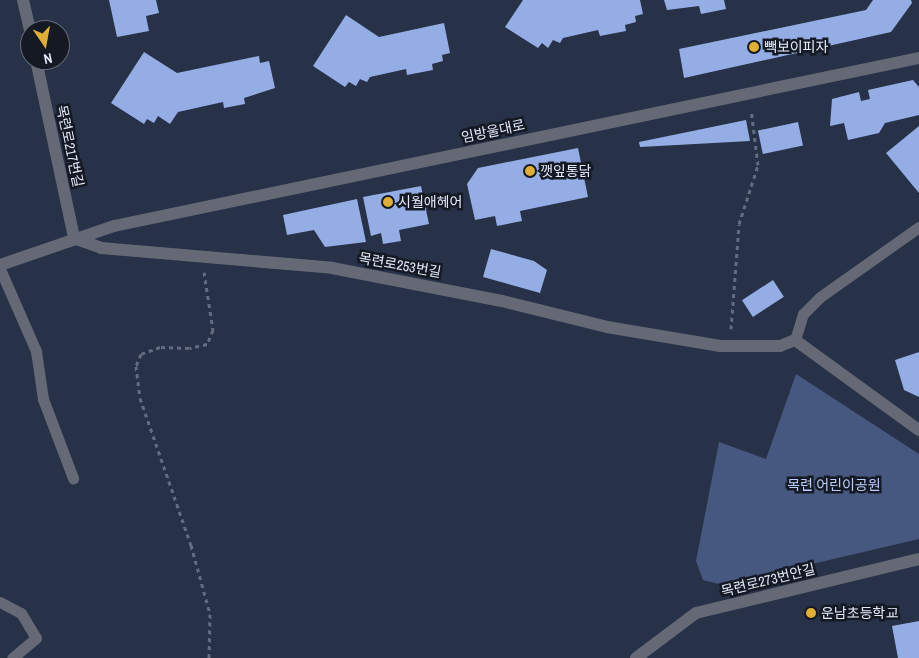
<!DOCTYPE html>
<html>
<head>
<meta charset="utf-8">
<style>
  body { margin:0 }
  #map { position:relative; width:919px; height:658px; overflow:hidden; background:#273147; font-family:"Archivo Narrow","Noto Sans KR",sans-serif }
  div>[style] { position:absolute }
  .green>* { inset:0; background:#465880 }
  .building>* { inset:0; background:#94aee5; transform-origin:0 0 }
  .path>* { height:3px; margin-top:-1.5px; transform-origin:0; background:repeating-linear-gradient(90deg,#636c80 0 4px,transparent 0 8px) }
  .lane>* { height:11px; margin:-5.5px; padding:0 5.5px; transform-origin:5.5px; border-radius:5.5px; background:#646975 }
  .street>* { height:12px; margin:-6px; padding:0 6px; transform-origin:6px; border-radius:6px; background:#646975 }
  .dots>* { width:14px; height:14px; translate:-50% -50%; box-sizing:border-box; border:2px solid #141923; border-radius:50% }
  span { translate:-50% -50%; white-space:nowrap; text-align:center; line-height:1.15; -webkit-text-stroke:5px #141923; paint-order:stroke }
  .poi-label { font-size:14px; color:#e3eaf9 }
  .left { translate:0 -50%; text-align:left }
  .street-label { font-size:14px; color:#e3eaf9 }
  .park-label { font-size:14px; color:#bacffe }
  .north { position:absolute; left:20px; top:20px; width:50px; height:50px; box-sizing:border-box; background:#141923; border:1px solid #676d79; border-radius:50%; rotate:168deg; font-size:14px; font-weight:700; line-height:20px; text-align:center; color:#e3eaf9 }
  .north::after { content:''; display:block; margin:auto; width:18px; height:22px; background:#e1af34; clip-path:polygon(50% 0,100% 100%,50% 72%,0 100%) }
</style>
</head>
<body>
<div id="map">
  <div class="green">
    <div style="clip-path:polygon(796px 374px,919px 454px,919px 539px,723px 585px,703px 580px,696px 561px,719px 442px,766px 459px)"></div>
  </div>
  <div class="building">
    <div style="clip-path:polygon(109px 0,156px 0,159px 13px,146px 16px,149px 31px,117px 37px)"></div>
    <div style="clip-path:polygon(523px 0,640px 0,643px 14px,635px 16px,636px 22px,625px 25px,626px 31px,600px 36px,598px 30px,563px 38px,560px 43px,553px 40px,548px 48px,542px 43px,538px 48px,505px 27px)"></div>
    <div style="clip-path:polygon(664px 0,724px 0,726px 9px,701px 14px,699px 6px,667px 10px)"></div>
    <div style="clip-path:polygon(873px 0,911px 0,912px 3px,891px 32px,684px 78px,679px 49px,866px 10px)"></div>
    <div style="clip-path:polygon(346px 15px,379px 37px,444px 23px,450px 53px,442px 55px,443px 61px,432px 64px,433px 70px,407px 75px,406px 69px,370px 77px,367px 82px,360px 79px,356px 86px,349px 82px,345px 87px,313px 66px)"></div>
    <div style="clip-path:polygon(144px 52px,177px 73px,259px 56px,260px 63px,269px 61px,275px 88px,244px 98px,245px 104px,224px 108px,223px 102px,178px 112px,170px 124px,158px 116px,154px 123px,147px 119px,144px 124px,111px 103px)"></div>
    <div style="clip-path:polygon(913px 80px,919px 87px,919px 115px,885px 123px,879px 133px,848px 140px,844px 123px,830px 126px,832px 99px,859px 92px,861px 101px,870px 99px,868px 90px)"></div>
    <div style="clip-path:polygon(746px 120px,750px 141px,640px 147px,639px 142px)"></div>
    <div style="left:798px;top:122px;width:24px;height:41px;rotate:78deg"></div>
    <div style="clip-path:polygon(919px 126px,919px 193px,886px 153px)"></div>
    <div style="clip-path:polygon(578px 148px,588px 197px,520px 211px,522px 221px,497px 226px,495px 216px,475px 220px,467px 184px,478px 168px)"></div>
    <div style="clip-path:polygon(421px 186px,429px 224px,399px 230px,401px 241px,383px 244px,381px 233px,371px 236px,363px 197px)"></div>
    <div style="clip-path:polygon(357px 199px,366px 242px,325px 247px,314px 230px,287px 235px,283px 215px)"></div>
    <div style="clip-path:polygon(491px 249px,534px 261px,547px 270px,540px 293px,483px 277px)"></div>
    <div style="left:773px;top:280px;width:20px;height:37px;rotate:57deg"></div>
    <div style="clip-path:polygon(919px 352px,919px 397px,904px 390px,895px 360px)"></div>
    <div style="clip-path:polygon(919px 621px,919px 658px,898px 658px,892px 626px)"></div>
  </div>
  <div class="path">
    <div style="left:204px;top:272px;width:59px;rotate:81.2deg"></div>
    <div style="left:213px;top:330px;width:15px;rotate:113deg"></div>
    <div style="left:207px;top:344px;width:18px;rotate:167deg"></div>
    <div style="left:189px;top:348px;width:29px;rotate:-178deg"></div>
    <div style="left:160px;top:347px;width:20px;rotate:160deg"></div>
    <div style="left:141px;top:354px;width:13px;rotate:113deg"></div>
    <div style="left:136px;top:366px;width:32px;rotate:83deg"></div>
    <div style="left:140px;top:398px;width:156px;rotate:70.9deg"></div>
    <div style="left:191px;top:545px;width:72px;rotate:74.6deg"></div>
    <div style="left:210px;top:614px;width:44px;rotate:91.3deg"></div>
    <div style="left:731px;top:329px;width:105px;rotate:-85.6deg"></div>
    <div style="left:739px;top:224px;width:62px;rotate:-72.1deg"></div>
    <div style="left:758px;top:165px;width:56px;rotate:-97.1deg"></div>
  </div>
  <div class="lane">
    <div style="left:0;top:269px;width:90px;rotate:66.3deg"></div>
    <div style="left:36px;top:351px;width:49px;rotate:81.7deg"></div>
    <div style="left:43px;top:399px;width:85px;rotate:69.2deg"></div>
    <div style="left:795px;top:340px;width:27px;rotate:-73deg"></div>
    <div style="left:803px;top:314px;width:24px;rotate:-45deg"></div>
    <div style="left:820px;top:297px;width:121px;rotate:-35.3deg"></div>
    <div style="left:0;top:602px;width:24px;rotate:28deg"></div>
    <div style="left:21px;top:613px;width:29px;rotate:59deg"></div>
    <div style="left:36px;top:638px;width:31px;rotate:140deg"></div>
  </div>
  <div class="street">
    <div style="left:23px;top:0;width:32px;rotate:77deg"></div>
    <div style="left:36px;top:60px;width:182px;rotate:77.9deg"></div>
    <div style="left:74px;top:238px;width:29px;rotate:20deg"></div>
    <div style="left:101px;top:248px;width:232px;rotate:4.9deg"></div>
    <div style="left:332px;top:268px;width:173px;rotate:11deg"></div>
    <div style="left:502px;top:301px;width:108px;rotate:13.9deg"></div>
    <div style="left:607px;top:327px;width:115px;rotate:9.5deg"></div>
    <div style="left:720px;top:346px;width:60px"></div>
    <div style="left:780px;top:346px;width:16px;rotate:-22deg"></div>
    <div style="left:795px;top:340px;width:153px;rotate:36deg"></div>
    <div style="left:0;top:265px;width:120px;rotate:-18.9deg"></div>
    <div style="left:114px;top:226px;width:822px;rotate:-11.79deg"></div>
    <div style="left:636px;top:658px;width:75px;rotate:-36.9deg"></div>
    <div style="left:696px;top:613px;width:229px;rotate:-13.6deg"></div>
  </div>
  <div class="dots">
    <div style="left:754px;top:47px;background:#e1af34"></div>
    <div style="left:530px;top:171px;background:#e1af34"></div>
    <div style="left:388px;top:202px;background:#e1af34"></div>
    <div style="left:811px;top:613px;background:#e1af34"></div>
  </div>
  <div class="poi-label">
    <span class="left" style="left:764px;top:47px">빽보이피자</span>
    <span class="left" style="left:540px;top:171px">깻잎통닭</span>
    <span class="left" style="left:398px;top:202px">시월애헤어</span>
    <span class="left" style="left:821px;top:613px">운남초등학교</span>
  </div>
  <div class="street-label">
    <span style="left:493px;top:131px;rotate:-12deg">임방울대로</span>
    <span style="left:70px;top:146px;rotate:78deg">목련로217번길</span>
    <span style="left:400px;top:265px;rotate:10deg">목련로253번길</span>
    <span style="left:768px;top:580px;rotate:-14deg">목련로273번안길</span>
  </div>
  <div class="park-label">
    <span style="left:834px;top:485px">목련 어린이공원</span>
  </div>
  <div class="north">N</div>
</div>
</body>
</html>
